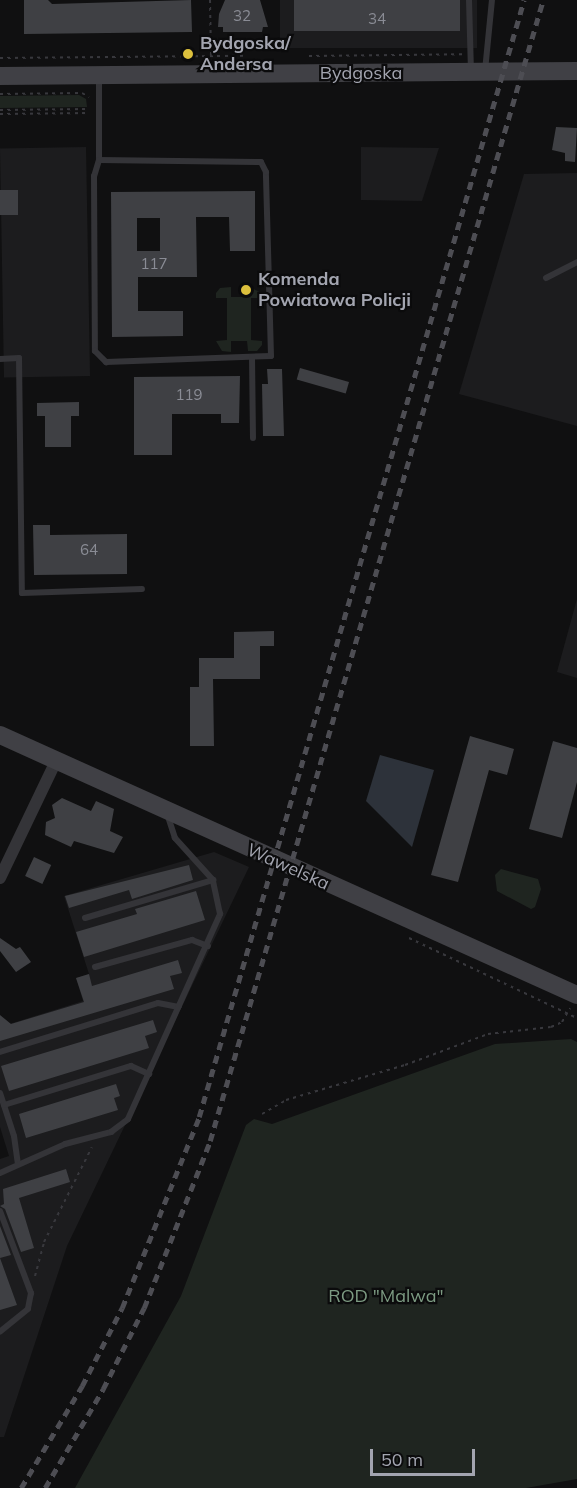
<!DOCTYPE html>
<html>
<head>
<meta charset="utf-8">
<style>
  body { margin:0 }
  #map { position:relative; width:577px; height:1488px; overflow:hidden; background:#101011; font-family:Mulish,sans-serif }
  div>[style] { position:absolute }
  .built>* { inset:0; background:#1c1c1e; transform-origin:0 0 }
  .green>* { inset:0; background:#1f2520 }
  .water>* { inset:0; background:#2d323a }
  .building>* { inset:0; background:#3f4044; transform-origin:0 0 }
  .path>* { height:2px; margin-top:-1px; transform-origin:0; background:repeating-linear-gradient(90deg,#38383d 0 3px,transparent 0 7.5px) }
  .lane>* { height:6px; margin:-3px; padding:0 3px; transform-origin:3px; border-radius:3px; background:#343438 }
  .street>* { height:12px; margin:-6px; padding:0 6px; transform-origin:6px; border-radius:6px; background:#343438 }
  .secondary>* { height:18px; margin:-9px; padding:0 9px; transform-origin:9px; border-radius:9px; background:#404045 }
  .rail>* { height:4.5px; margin-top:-2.25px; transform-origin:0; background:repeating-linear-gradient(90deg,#4d4d53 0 8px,transparent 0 14px) }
  .dots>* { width:16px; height:16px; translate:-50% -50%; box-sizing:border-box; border:3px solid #0b0b0c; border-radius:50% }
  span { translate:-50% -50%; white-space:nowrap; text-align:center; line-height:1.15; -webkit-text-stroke:4.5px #0b0b0c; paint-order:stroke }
  .number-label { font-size:15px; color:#8a8c95 }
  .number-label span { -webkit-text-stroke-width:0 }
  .poi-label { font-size:18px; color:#a3a5b0; font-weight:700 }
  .left { translate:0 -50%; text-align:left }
  .street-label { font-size:18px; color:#a3a5b0 }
  .park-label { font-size:18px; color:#7c9a82 }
  .scale { position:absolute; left:370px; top:1449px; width:105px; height:27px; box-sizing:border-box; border:3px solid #a3a5b0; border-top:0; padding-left:8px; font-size:18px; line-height:21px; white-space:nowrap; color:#a3a5b0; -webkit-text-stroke:4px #0b0b0c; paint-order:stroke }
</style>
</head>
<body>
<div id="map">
  <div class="built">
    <div style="left:280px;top:0;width:197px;height:48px"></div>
    <div style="left:86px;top:147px;width:229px;height:86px;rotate:89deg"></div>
    <div style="clip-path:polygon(361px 147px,439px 148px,422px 201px,361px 200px)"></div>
    <div style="clip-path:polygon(577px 173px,577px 426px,459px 394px,524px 174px)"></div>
    <div style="clip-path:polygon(577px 599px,577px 678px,557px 672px)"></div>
    <div style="clip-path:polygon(214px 852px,249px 867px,67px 1246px,4px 1437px,0 1437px,0 1159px,9px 1156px,0 1127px,0 1027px,83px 1001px,76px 978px,89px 974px,64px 896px)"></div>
  </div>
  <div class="green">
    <div style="clip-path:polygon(79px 95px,86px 99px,87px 107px,0 108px,0 96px)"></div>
    <div style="clip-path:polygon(247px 286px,262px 293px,262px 298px,251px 298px,251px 340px,262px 341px,262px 345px,257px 351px,248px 351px,247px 341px,231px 341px,231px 352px,222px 351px,216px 341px,227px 340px,227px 298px,216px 298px,216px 293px,220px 288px,231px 287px,231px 297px,247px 297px)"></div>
    <div style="clip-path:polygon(501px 869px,538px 879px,541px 889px,535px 907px,531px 909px,497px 891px,495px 875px)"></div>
    <div style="clip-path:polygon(571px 1039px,577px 1042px,577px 1479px,526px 1488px,75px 1488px,181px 1296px,246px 1125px,254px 1119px,272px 1124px,495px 1044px)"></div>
  </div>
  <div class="water">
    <div style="clip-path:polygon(380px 755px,434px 770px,412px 847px,366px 801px)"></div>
  </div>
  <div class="building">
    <div style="clip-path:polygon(24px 0,48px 0,52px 4px,191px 0,192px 32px,24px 34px)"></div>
    <div style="clip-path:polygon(225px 0,260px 0,268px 27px,263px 27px,262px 32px,223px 32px,223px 27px,218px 27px,219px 14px)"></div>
    <div style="left:294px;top:0;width:166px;height:31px"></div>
    <div style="clip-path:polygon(556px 127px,577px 128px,575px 162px,565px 161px,565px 153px,552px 150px)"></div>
    <div style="left:0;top:190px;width:18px;height:25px"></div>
    <div style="clip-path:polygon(evenodd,255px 191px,255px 251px,230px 251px,229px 217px,196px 217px,197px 277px,138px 277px,138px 311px,183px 311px,183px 336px,112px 337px,111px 192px,255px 191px,137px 218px,160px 218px,160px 251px,137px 251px,137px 218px)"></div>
    <div style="left:300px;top:368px;width:51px;height:12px;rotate:16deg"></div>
    <div style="clip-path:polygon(267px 369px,282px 369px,284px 436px,263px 436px,262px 384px,268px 384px)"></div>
    <div style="clip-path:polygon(240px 376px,239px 423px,221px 423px,221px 414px,172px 414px,172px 455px,134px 455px,134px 377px)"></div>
    <div style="clip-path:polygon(79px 402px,79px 416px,71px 416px,71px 447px,45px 447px,45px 416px,37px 416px,37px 403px)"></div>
    <div style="clip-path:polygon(33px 525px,50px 525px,50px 535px,127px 534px,127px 574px,34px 575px)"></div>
    <div style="clip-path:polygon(274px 631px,274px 646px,260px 646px,260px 679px,213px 679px,214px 746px,190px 746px,190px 687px,199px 687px,199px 658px,234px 658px,234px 632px)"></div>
    <div style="clip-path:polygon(470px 736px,514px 749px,507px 775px,489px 770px,458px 882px,431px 875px)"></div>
    <div style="clip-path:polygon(553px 741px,577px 748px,577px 782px,562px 838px,529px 829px)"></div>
    <div style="clip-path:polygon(62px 798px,91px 811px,96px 801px,114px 809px,110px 831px,123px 837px,114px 853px,74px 841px,71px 847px,45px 835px,46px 822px,55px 818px,52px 805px)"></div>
    <div style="left:34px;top:857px;width:19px;height:21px;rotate:25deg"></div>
    <div style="clip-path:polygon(189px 865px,193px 880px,132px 899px,129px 890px,69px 908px,65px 896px)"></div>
    <div style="clip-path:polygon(196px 891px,205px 920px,84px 957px,76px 932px,137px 914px,135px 909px)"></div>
    <div style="clip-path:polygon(0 938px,16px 949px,20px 947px,31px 962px,16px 972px,0 951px)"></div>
    <div style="clip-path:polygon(178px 960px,182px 973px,170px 976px,174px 989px,0 1041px,0 1015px,11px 1024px,84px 1002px,76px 978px,89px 974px,92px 986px)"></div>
    <div style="clip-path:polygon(153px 1020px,157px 1032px,145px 1036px,149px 1048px,9px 1091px,1px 1066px)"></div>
    <div style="clip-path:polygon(116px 1084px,120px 1096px,114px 1098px,118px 1110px,26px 1138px,19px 1114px)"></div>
    <div style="clip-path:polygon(66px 1169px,70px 1182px,19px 1198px,34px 1248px,21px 1252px,5px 1209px,0 1206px,4px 1204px,3px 1189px)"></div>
    <div style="clip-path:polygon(0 1226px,11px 1255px,0 1258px,17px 1305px,0 1310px)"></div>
  </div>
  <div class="path">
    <div style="left:210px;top:0;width:57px;rotate:89deg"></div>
    <div style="left:309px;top:56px;width:153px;rotate:-0.7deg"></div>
    <div style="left:0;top:58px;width:246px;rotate:-0.5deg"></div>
    <div style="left:0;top:94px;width:82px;rotate:-0.7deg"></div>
    <div style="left:82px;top:93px;width:8px;rotate:30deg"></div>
    <div style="left:0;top:110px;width:90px;rotate:-0.6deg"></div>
    <div style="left:0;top:114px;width:90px;rotate:-0.6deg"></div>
    <div style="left:409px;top:938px;width:186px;rotate:25.5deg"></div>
    <div style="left:262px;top:1114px;width:28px;rotate:-30deg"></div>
    <div style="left:286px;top:1100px;width:124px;rotate:-16.4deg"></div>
    <div style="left:405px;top:1065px;width:89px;rotate:-20.5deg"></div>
    <div style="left:488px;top:1034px;width:63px;rotate:-6.3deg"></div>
    <div style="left:551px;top:1027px;width:12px;rotate:-24deg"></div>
    <div style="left:562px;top:1022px;width:16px;rotate:-60deg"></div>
    <div style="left:35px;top:1276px;width:35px;rotate:-75deg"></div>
    <div style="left:44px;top:1242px;width:106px;rotate:-63.2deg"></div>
  </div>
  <div class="lane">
    <div style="left:469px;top:0;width:71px;rotate:88.4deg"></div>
    <div style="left:485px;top:71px;width:71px;rotate:-84.4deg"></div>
    <div style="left:99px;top:78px;width:82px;rotate:90deg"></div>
    <div style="left:99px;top:160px;width:17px;rotate:107deg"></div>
    <div style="left:94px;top:176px;width:175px;rotate:89.7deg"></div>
    <div style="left:95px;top:351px;width:16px;rotate:45deg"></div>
    <div style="left:106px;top:362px;width:165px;rotate:-2.1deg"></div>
    <div style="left:271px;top:356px;width:184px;rotate:-91.6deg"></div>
    <div style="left:266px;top:172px;width:11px;rotate:-117deg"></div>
    <div style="left:261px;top:162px;width:162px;rotate:-179.3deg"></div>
    <div style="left:546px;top:278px;width:35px;rotate:-27deg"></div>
    <div style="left:252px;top:357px;width:81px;rotate:89.3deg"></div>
    <div style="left:0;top:359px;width:19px;rotate:-3deg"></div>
    <div style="left:19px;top:358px;width:235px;rotate:89.3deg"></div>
    <div style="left:22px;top:593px;width:120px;rotate:-1.9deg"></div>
    <div style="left:85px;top:918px;width:134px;rotate:-16.5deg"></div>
    <div style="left:95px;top:967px;width:101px;rotate:-15.6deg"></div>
    <div style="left:192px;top:940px;width:17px;rotate:21deg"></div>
    <div style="left:0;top:1052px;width:165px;rotate:-17.2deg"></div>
    <div style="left:158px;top:1003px;width:21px;rotate:11deg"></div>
    <div style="left:0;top:1093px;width:45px;rotate:72deg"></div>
    <div style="left:14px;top:1136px;width:28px;rotate:82deg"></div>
    <div style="left:4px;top:1105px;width:133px;rotate:-17.1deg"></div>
    <div style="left:131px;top:1066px;width:20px;rotate:24deg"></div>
    <div style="left:0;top:1173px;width:71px;rotate:-24deg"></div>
    <div style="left:65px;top:1144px;width:48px;rotate:-14.6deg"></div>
    <div style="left:111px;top:1132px;width:21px;rotate:-37deg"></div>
    <div style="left:128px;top:1119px;width:225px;rotate:-65.8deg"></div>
    <div style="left:220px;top:914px;width:35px;rotate:-102deg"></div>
    <div style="left:213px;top:880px;width:57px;rotate:-132.1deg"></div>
    <div style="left:175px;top:838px;width:25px;rotate:-108deg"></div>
    <div style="left:0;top:1211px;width:88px;rotate:69.3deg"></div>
    <div style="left:31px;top:1293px;width:16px;rotate:101deg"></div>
    <div style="left:28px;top:1309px;width:36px;rotate:141deg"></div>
  </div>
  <div class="street">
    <div style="left:0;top:878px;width:130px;rotate:-64.4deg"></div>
  </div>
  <div class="secondary">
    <div style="left:0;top:76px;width:577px;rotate:-0.5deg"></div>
    <div style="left:0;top:735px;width:633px;rotate:24.26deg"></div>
  </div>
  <div class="rail">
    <div style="left:21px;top:1488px;width:119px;rotate:-59.1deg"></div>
    <div style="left:82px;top:1386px;width:88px;rotate:-62.9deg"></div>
    <div style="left:122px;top:1308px;width:206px;rotate:-68deg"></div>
    <div style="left:199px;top:1117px;width:1163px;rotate:-73.78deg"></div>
    <div style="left:45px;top:1488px;width:115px;rotate:-59.6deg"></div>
    <div style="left:103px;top:1389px;width:91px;rotate:-63.2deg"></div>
    <div style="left:144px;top:1308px;width:180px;rotate:-68.4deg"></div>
    <div style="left:210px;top:1141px;width:1189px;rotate:-73.73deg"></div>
  </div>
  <div class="dots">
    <div style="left:188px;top:54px;background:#dcc03d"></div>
    <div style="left:246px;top:290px;background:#dcc03d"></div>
  </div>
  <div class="number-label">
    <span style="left:242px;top:16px">32</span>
    <span style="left:377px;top:19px">34</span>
    <span style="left:154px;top:264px">117</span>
    <span style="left:189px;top:395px">119</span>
    <span style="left:89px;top:550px">64</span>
  </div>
  <div class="poi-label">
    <span class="left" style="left:200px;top:54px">Bydgoska/<br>Andersa</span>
    <span class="left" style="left:258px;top:290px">Komenda<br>Powiatowa Policji</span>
  </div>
  <div class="street-label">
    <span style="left:361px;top:73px">Bydgoska</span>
    <span style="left:288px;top:867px;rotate:24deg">Wawelska</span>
  </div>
  <div class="park-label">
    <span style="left:386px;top:1296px">ROD "Malwa"</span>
  </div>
  <div class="scale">50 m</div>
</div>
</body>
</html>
